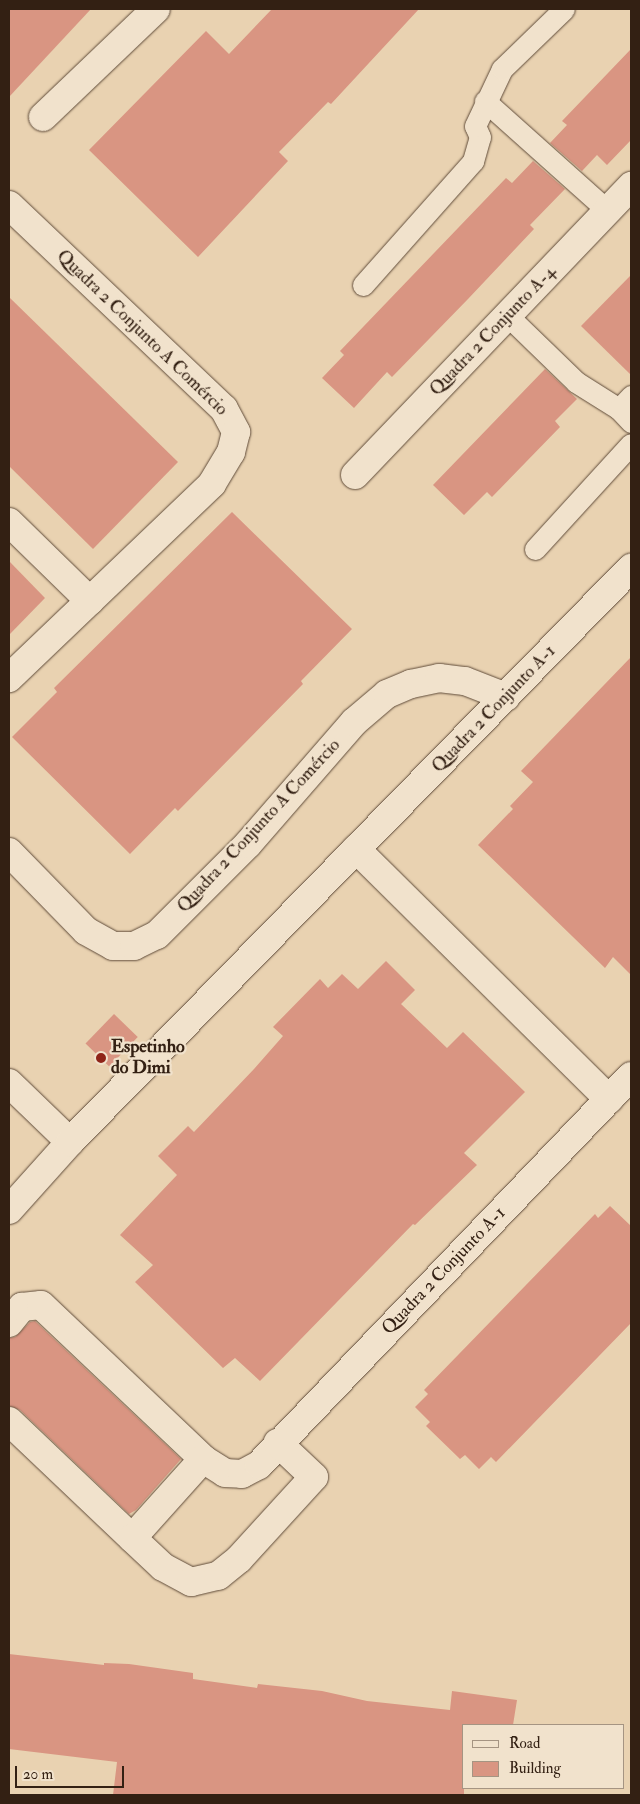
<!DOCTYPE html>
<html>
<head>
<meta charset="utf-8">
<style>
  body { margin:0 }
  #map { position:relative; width:640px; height:1804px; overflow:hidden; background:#e9d2b1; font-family:"IM FELL Double Pica",serif }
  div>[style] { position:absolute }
  .building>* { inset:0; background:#d99582; transform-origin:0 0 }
  .roads { filter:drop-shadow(0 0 1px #604c3a) drop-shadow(0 0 1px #604c3a) }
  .service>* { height:21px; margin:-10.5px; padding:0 10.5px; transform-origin:10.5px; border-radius:10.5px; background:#f1e2cc }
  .minor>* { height:28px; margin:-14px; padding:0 14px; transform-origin:14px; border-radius:14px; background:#f1e2cc }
  .dots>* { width:14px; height:14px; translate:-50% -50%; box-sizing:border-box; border:2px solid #f1e2cc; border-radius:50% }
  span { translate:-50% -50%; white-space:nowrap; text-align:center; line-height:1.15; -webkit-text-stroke:4.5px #f1e2cc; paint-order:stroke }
  .street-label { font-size:18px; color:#332013 }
  .poi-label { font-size:18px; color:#332013; font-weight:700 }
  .left { translate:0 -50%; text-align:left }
  .frame { position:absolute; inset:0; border:10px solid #332013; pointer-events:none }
  .legend { position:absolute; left:462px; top:1724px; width:162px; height:65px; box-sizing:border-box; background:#f1e2cc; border:1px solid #a59482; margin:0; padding:6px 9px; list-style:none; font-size:15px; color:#332013 }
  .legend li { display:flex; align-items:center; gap:10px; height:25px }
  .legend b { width:25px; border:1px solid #a59482 }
  .scale { position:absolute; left:15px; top:1766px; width:109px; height:22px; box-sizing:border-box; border:2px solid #332013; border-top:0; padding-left:6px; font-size:15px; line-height:18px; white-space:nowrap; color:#332013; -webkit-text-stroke:4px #f1e2cc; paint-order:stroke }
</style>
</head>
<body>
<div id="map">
  <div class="building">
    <div style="clip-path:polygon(9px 9px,91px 9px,9px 97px)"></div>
    <div style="clip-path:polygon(272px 9px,419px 9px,331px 104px,328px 102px,279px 152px,288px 161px,198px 257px,89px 150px,206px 31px,229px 54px)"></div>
    <div style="clip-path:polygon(631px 49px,631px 140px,607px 165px,597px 155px,582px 171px,550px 143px,567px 125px,562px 121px)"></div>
    <div style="clip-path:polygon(533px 161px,565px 189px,530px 225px,534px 229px,468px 299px,392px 377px,387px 372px,354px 408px,322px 378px,344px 355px,340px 351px,506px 178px,512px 183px)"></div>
    <div style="clip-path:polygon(631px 275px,631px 375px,581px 326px)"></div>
    <div style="clip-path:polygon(9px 297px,178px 462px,93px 549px,9px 466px)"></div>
    <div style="clip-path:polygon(545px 369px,577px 399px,555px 421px,560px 427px,492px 497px,487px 492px,464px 515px,433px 485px)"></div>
    <div style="clip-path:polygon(232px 512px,352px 629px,301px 681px,303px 684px,178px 811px,175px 808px,130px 854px,12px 737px,57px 692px,54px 688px)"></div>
    <div style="clip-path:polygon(9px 561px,45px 598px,9px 635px)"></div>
    <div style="clip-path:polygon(631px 657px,631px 975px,613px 957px,605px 968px,478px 845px,513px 809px,510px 806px,533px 782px,521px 771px)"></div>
    <div style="clip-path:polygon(386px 961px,415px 990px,401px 1004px,447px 1048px,463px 1032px,525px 1092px,464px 1153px,477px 1165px,415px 1225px,413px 1224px,260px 1381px,235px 1358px,223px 1368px,135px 1282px,153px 1265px,120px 1235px,177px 1175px,158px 1156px,188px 1126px,194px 1132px,254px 1069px,283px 1036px,273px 1027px,320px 979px,328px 988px,342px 974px,358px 989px)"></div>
    <div style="left:114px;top:1014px;width:33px;height:41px;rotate:44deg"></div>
    <div style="clip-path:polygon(610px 1206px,631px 1226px,631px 1323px,496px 1462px,491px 1457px,479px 1469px,465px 1455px,460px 1459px,426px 1426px,430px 1422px,415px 1407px,428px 1394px,424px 1390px,595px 1214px,598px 1218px)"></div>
    <div style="clip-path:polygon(35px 1321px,181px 1459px,136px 1510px,129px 1514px,20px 1410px,9px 1406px,9px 1338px,15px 1337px,30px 1322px)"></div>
    <div style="clip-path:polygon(9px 1654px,104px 1665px,104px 1663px,129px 1664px,193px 1673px,193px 1679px,257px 1688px,258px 1684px,322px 1691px,367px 1701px,450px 1710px,452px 1691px,517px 1700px,513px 1725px,464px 1725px,464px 1795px,113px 1795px,117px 1762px,9px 1749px)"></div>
  </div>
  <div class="roads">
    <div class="service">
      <div style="left:485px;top:101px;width:165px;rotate:41.8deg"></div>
      <div style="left:363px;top:285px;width:166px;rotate:-48.4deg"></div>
      <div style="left:473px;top:161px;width:25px;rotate:-74deg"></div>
      <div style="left:480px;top:137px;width:12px;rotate:-114deg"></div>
      <div style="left:475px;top:126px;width:63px;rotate:-64.7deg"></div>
      <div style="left:502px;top:69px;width:86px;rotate:-44.1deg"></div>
      <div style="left:508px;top:316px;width:95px;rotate:44.1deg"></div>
      <div style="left:576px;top:382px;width:51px;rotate:32.1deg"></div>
      <div style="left:619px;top:409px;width:18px;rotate:-47deg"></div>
      <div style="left:619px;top:409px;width:18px;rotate:47deg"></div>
      <div style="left:535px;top:549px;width:142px;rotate:-47.6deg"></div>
    </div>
    <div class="minor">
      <div style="left:43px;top:117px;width:156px;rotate:-43.7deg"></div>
      <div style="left:9px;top:205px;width:296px;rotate:43.5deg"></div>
      <div style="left:224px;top:409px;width:26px;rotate:62deg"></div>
      <div style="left:236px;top:432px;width:21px;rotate:104deg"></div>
      <div style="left:231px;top:452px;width:37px;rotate:121deg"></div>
      <div style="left:212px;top:484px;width:281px;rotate:136.3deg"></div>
      <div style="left:355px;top:475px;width:400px;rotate:-46.3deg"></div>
      <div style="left:9px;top:522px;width:113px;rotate:44.3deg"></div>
      <div style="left:356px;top:849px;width:356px;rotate:44.7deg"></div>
      <div style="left:9px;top:852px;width:110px;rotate:45.7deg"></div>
      <div style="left:86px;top:931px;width:31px;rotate:29deg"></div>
      <div style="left:113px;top:946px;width:21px"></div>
      <div style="left:134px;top:946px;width:25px;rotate:-26deg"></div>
      <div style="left:157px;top:935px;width:129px;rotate:-45deg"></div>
      <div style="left:248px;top:844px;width:162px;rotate:-49deg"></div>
      <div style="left:354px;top:722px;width:43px;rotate:-40.3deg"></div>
      <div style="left:387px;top:694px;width:26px;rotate:-23deg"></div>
      <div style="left:411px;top:684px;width:29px;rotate:-12deg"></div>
      <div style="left:439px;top:678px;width:26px;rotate:7deg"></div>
      <div style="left:465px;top:681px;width:44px;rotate:21.3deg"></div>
      <div style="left:9px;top:1083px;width:85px;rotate:44deg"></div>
      <div style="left:9px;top:1210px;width:91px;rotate:-48.1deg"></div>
      <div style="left:70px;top:1142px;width:803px;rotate:-45.66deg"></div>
      <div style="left:9px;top:1323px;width:21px;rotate:-51deg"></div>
      <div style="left:22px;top:1307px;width:19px;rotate:-6deg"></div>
      <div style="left:41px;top:1305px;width:224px;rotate:43.5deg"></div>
      <div style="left:203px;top:1459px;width:26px;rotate:32deg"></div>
      <div style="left:225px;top:1473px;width:17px;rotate:3deg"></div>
      <div style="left:242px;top:1474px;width:19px;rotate:-28deg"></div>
      <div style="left:259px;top:1465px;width:538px;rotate:-46.28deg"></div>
      <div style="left:9px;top:1421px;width:170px;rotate:43.6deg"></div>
      <div style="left:203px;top:1459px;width:106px;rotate:131.9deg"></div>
      <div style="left:132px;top:1538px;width:42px;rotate:43.1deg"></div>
      <div style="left:163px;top:1567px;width:32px;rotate:28deg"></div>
      <div style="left:191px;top:1582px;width:28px;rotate:-13deg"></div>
      <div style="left:218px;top:1576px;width:27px;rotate:-39deg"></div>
      <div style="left:239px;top:1559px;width:111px;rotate:-47.6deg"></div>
      <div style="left:314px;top:1477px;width:50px;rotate:-136.6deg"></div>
    </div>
  </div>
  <div class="dots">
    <div style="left:101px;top:1058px;background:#8f2418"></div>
  </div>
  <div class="street-label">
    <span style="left:493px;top:331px;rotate:-46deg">Quadra 2 Conjunto A-4</span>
    <span style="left:142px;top:333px;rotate:44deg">Quadra 2 Conjunto A Comércio</span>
    <span style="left:494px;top:709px;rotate:-46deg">Quadra 2 Conjunto A-1</span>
    <span style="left:259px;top:826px;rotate:-47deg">Quadra 2 Conjunto A Comércio</span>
    <span style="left:444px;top:1271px;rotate:-46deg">Quadra 2 Conjunto A-1</span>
  </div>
  <div class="poi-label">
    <span class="left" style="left:111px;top:1058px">Espetinho<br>do Dimi</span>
  </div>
  <div class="frame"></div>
  <ul class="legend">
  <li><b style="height:6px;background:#f1e2cc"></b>Road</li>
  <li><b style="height:14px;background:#d99582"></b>Building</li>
  </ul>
  <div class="scale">20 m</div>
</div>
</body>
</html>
